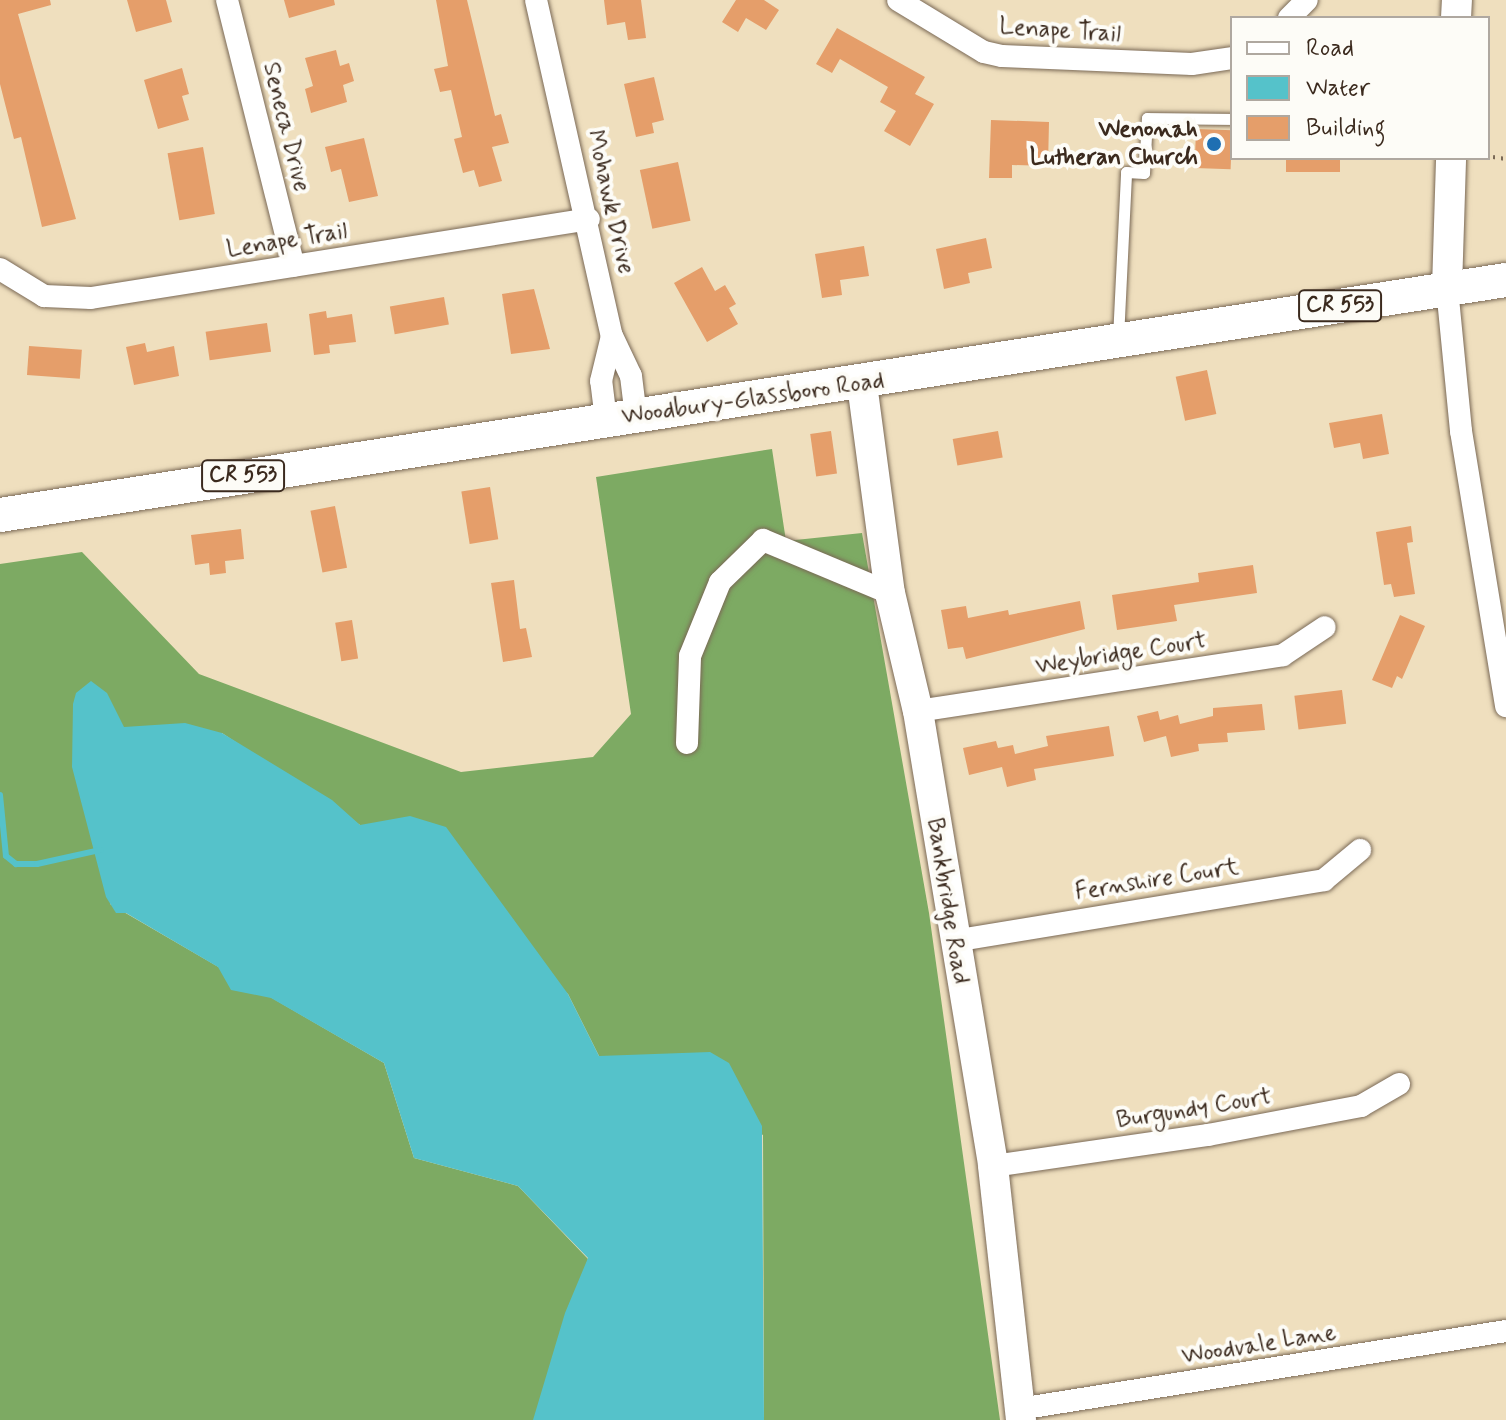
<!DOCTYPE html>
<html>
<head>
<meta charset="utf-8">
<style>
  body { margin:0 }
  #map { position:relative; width:1506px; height:1420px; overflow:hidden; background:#efdfbe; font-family:Mynerve,sans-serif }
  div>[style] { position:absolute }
  .forest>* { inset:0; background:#7daa63 }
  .water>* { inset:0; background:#55c2ca }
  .stream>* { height:6px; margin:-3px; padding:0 3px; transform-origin:3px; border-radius:3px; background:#55c2ca }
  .building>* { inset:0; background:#e59e6a; transform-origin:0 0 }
  .path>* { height:4px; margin-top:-2px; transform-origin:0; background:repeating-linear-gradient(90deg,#7a6956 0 2px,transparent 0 8px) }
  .roads { filter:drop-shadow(0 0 2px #7a6956) drop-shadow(0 0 2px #7a6956) }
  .lane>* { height:11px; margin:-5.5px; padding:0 5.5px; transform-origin:5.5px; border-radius:5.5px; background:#fff }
  .street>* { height:22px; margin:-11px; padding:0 11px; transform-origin:11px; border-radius:11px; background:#fff }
  .secondary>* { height:30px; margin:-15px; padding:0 15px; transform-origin:15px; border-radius:15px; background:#fff }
  .primary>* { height:34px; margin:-17px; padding:0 17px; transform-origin:17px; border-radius:17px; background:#fff }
  .dots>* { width:22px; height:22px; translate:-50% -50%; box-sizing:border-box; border:4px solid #fdfcf7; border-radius:50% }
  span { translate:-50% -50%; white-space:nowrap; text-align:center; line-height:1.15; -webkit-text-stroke:8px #fdfcf7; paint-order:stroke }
  .shield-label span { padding:2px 6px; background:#fdfcf7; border:2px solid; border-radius:6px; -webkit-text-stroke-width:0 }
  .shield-label { font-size:22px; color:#3b2a1e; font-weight:700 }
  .street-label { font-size:24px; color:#3b2a1e }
  .poi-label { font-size:24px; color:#3b2a1e; font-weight:700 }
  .right { translate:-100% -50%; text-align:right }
  .legend { position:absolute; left:1230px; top:16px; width:260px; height:144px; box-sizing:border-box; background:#fdfcf7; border:2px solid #afa8a0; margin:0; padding:10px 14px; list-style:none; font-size:24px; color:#3b2a1e }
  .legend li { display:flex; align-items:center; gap:16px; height:40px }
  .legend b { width:40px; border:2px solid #afa8a0 }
</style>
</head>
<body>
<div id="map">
  <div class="forest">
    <div style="clip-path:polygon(772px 449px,786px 541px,862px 533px,929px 913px,1000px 1420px,764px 1420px,763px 1135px,599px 1056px,568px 994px,360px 825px,222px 733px,110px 904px,384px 1063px,414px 1158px,518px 1186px,588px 1259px,535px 1420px,0 1420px,0 564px,82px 552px,199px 674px,461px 772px,593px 757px,631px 714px,596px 477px)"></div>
  </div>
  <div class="water">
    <div style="clip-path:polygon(91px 681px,107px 693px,124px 727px,185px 723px,222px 733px,332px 800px,360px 825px,410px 816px,446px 827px,568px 994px,599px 1056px,710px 1052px,729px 1063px,762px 1126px,764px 1420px,533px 1420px,565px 1313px,588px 1258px,518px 1186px,414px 1158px,384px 1063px,271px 998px,231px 990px,218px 967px,126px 913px,116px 913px,106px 897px,72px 767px,73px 704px,76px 693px)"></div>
  </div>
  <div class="stream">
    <div style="left:0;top:795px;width:61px;rotate:84.4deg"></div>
    <div style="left:6px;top:856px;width:13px;rotate:39deg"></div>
    <div style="left:16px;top:864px;width:21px"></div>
    <div style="left:37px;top:864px;width:65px;rotate:-12.5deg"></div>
  </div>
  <div class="building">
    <div style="clip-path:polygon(0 0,50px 0,51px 5px,18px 14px,76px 219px,42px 227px,21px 137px,14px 139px,0 84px)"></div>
    <div style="clip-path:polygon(127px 0,166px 0,172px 22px,136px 32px)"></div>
    <div style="clip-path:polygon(284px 0,334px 0,335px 5px,289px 18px)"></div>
    <div style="clip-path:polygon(436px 0,467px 0,495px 116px,501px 114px,509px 143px,492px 147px,502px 181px,479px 187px,474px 170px,463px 173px,454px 139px,462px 137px,451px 90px,440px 92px,434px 69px,448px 66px)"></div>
    <div style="clip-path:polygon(604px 0,641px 0,646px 38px,628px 40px,625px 22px,607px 25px)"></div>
    <div style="clip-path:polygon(736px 0,764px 0,779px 10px,766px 30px,746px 18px,738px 32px,722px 22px)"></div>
    <div style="clip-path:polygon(837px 28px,925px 77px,915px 94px,934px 104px,910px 146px,884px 131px,896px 111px,880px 102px,888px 87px,840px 59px,832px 73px,816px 64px)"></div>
    <div style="clip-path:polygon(336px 50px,340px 66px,349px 63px,354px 81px,343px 85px,347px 102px,311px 113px,305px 89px,313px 86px,305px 58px)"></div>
    <div style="clip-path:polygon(182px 68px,189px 94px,182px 96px,189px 120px,158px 129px,144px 80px)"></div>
    <div style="clip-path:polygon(654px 77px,664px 120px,652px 123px,654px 133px,636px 137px,624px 84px)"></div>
    <div style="clip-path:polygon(991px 120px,1049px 122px,1048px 166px,1012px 165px,1012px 178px,989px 178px)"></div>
    <div style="left:1196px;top:129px;width:36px;height:39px;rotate:2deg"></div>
    <div style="clip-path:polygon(364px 138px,378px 196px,349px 202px,341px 169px,331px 172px,325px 147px)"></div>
    <div style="left:203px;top:147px;width:68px;height:36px;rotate:80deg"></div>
    <div style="left:1286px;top:158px;width:54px;height:14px"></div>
    <div style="left:678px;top:162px;width:60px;height:39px;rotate:78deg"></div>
    <div style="clip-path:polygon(986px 238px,992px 268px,968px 273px,970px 283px,944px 289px,936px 249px)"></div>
    <div style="clip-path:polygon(864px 246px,869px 276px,840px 280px,842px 295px,822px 298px,815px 254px)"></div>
    <div style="clip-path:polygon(702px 267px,715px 291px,725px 285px,736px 304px,729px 308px,738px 324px,707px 342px,674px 283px)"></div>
    <div style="clip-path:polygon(534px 289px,550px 349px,511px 354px,502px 294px)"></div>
    <div style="left:444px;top:297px;width:28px;height:55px;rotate:80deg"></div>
    <div style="clip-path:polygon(326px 311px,327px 318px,352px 314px,356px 342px,329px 345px,330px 353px,314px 355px,309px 314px)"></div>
    <div style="left:267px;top:323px;width:29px;height:62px;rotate:82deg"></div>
    <div style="clip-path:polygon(145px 343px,147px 352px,174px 346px,179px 376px,134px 385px,126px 347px)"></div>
    <div style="left:29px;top:346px;width:53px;height:29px;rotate:4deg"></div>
    <div style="left:1207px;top:370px;width:45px;height:32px;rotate:78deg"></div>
    <div style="clip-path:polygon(1382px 414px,1389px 454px,1363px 459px,1360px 443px,1334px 448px,1329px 423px)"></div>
    <div style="left:831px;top:431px;width:43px;height:21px;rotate:82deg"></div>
    <div style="left:998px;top:431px;width:27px;height:46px;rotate:80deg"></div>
    <div style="left:490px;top:487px;width:53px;height:29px;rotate:81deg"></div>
    <div style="left:335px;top:506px;width:63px;height:25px;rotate:79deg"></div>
    <div style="clip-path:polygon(1411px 526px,1413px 542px,1407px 543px,1415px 594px,1394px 597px,1391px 584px,1384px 585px,1376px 532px)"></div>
    <div style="clip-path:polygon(241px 529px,244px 559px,225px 561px,226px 573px,210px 575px,209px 563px,195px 565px,191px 535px)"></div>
    <div style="clip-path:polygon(1253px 565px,1257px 593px,1174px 605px,1177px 621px,1117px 630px,1112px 595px,1199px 582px,1198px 573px)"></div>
    <div style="clip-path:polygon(514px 580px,520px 629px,526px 628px,532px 657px,503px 662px,491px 583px)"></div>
    <div style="clip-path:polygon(1080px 601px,1085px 629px,966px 659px,963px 647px,948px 649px,941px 610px,966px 606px,968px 618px,1008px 610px,1009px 615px)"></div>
    <div style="clip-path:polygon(1400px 615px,1425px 626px,1402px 679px,1397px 676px,1392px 688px,1372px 680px)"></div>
    <div style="left:352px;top:620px;width:39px;height:17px;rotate:81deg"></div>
    <div style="left:1342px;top:690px;width:34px;height:48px;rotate:83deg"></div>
    <div style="clip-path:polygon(1262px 704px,1265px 730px,1227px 733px,1228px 742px,1198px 744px,1199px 751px,1171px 757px,1166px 736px,1144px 742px,1137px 716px,1158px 711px,1160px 720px,1178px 715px,1180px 724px,1213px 716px,1213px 708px)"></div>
    <div style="clip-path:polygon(1109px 726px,1114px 756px,1034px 769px,1036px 780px,1007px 787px,1002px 767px,969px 775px,963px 748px,996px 741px,998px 748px,1013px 745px,1015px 754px,1048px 746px,1046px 736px)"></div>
  </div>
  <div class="path">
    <div style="left:1493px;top:157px;width:13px;rotate:9deg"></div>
  </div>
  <div class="roads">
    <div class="lane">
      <div style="left:1118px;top:338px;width:166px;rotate:-87.2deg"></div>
      <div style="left:1126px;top:172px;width:18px;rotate:3deg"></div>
      <div style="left:1144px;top:173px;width:55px;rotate:-86.9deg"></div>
      <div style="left:1147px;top:118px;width:85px;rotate:0.7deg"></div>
    </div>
    <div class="street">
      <div style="left:227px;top:0;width:274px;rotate:75.9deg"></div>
      <div style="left:536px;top:0;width:344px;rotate:77.3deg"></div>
      <div style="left:612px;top:336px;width:44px;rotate:64.6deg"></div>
      <div style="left:631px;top:376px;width:38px;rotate:83deg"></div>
      <div style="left:898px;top:0;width:100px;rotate:31.2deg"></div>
      <div style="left:984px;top:52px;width:18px;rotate:13deg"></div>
      <div style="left:1002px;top:56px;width:190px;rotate:2.4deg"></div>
      <div style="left:1192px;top:64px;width:40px;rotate:-8.5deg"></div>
      <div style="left:1289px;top:18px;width:25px;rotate:-45deg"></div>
      <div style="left:0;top:269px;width:52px;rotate:31.5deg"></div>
      <div style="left:44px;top:296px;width:47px;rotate:2.4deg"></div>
      <div style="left:91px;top:298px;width:504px;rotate:-9.01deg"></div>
      <div style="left:1447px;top:288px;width:144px;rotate:84.4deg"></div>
      <div style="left:1461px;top:431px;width:279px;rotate:80.7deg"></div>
      <div style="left:606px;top:420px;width:39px;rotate:-97deg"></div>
      <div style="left:601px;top:381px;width:46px;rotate:-76.3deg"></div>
      <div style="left:918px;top:711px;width:369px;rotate:-8.7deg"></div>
      <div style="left:1283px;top:655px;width:50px;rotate:-33.7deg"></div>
      <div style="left:687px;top:743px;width:87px;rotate:-88deg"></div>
      <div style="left:690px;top:656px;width:80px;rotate:-67.9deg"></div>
      <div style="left:720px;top:582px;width:60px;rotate:-44.3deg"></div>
      <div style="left:763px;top:540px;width:138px;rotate:22.7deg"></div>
      <div style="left:953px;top:941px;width:376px;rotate:-9.3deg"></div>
      <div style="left:1324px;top:880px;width:47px;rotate:-39.8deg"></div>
      <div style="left:993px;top:1166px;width:217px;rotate:-8.2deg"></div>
      <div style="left:1208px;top:1135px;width:156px;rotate:-10.7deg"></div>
      <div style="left:1361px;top:1106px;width:44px;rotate:-30.1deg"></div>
      <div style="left:1019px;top:1409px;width:493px;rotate:-9.1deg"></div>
    </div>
    <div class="secondary">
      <div style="left:1456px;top:18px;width:18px;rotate:-87deg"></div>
      <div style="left:1447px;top:288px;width:130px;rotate:-88.2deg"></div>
      <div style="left:862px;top:384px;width:211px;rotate:82.4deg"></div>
      <div style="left:890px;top:593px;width:121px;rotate:76.7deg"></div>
      <div style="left:918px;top:711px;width:461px;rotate:80.6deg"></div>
      <div style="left:993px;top:1166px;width:256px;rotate:83.7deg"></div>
    </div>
    <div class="primary">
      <div style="left:0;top:515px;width:1524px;rotate:-8.87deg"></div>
    </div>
  </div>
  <div class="dots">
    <div style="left:1214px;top:144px;background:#1f6fb2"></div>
  </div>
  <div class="shield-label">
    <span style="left:1340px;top:306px">CR 553</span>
    <span style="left:243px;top:476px">CR 553</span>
  </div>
  <div class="street-label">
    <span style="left:1060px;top:31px;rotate:4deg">Lenape Trail</span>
    <span style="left:286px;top:127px;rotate:76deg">Seneca Drive</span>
    <span style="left:610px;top:202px;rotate:77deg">Mohawk Drive</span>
    <span style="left:287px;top:241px;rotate:-9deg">Lenape Trail</span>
    <span style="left:753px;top:399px;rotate:-8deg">Woodbury-Glassboro Road</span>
    <span style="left:1121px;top:654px;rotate:-9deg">Weybridge Court</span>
    <span style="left:1157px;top:880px;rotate:-9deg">Fernshire Court</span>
    <span style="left:947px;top:901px;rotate:81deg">Bankbridge Road</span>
    <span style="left:1194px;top:1109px;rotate:-9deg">Burgundy Court</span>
    <span style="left:1259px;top:1345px;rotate:-9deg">Woodvale Lane</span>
  </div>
  <div class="poi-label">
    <span class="right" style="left:1198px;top:144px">Wenonah<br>Lutheran Church</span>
  </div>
  <ul class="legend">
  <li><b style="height:10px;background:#fff"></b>Road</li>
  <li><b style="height:22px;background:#55c2ca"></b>Water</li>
  <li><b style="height:22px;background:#e59e6a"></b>Building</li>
  </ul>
</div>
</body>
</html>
